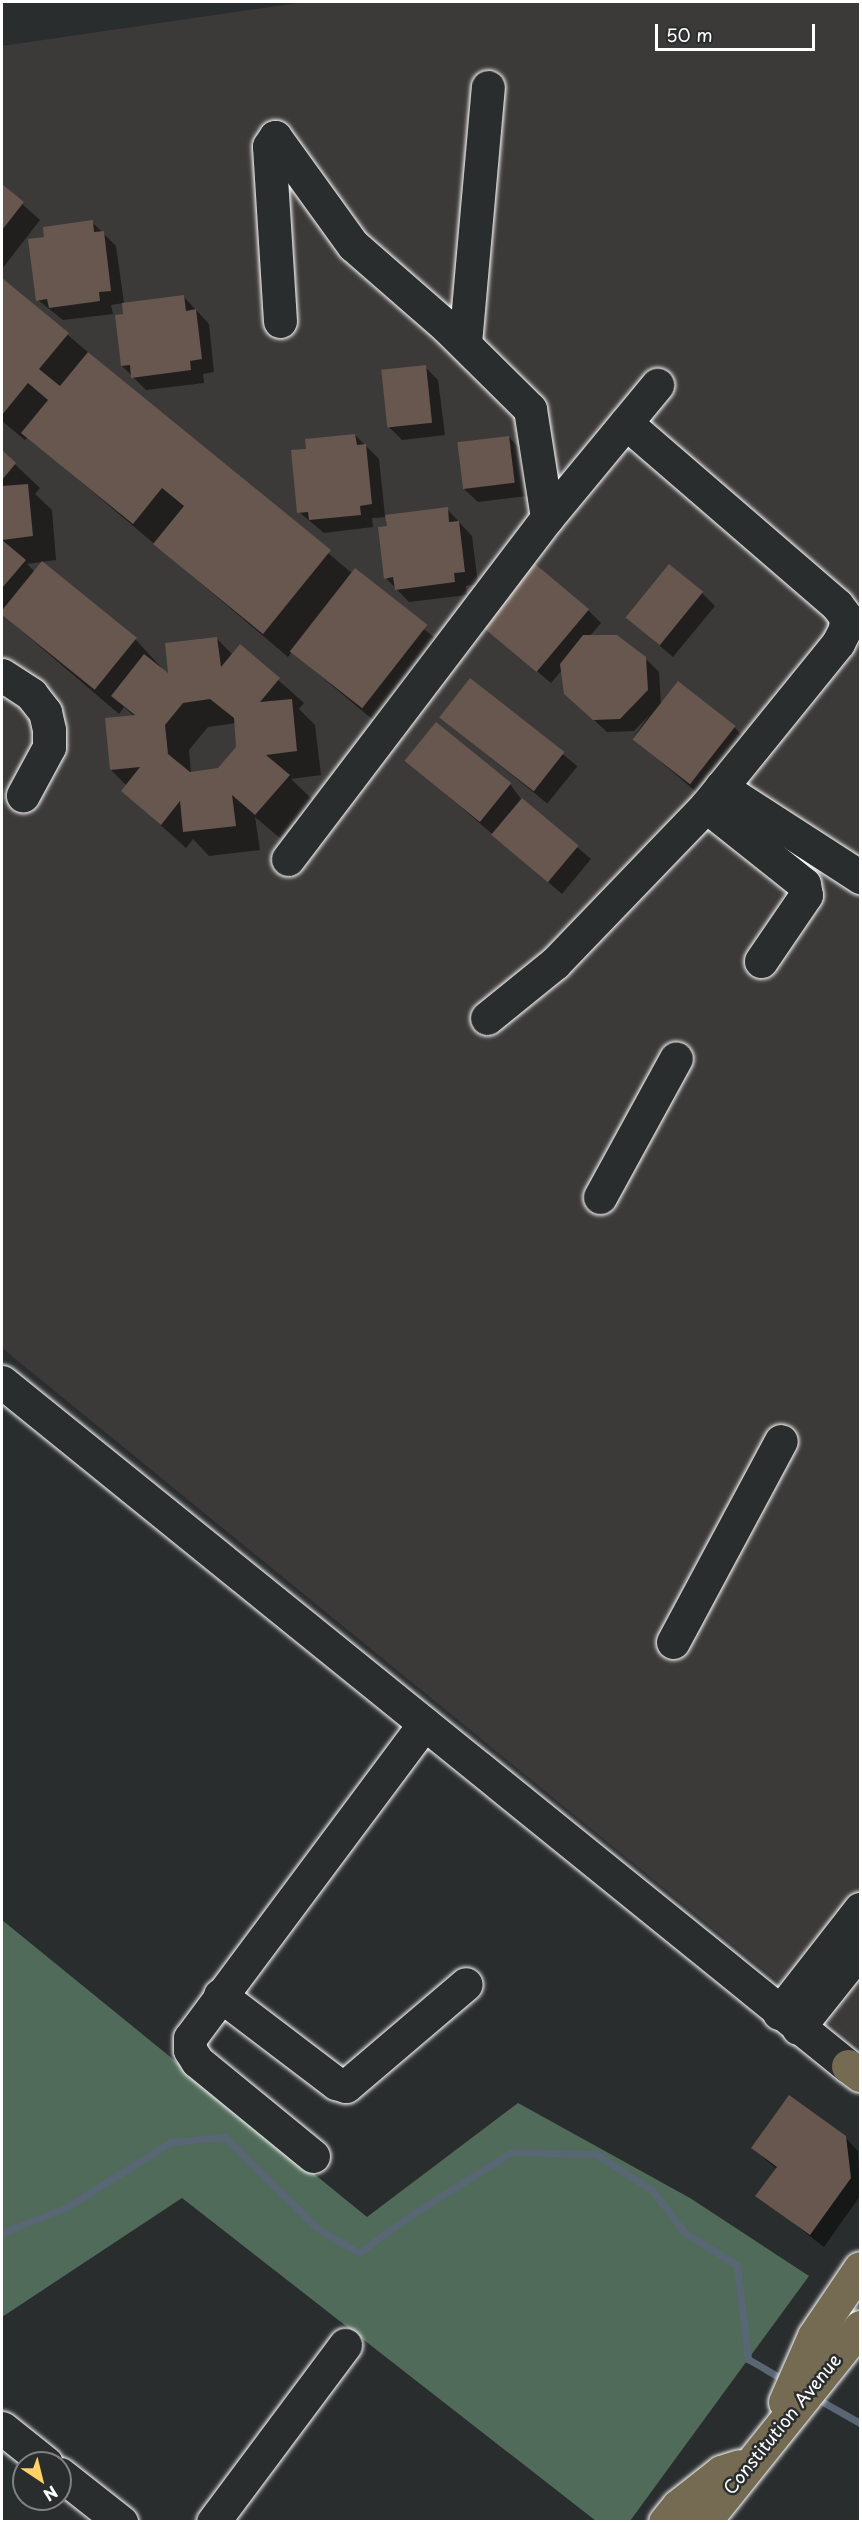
<!DOCTYPE html>
<html>
<head>
<meta charset="utf-8">
<style>
  body { margin:0 }
  #map { position:relative; width:862px; height:2523px; overflow:hidden; background:#2a2d2e; font-family:"Playpen Sans",sans-serif }
  div>[style] { position:absolute }
  .built>* { inset:0; background:#3c3a38 }
  .green>* { inset:0; background:#506b59 }
  .shadow>* { inset:0; background:#0007; transform-origin:0 0 }
  .stream>* { height:7px; margin:-3.5px; padding:0 3.5px; transform-origin:3.5px; border-radius:3.5px; background:#596775 }
  .building>* { inset:0; background:#67574f; transform-origin:0 0 }
  .roads { filter:drop-shadow(0 0 2px #fff) drop-shadow(0 0 2px #fff) }
  .minor>* { height:33px; margin:-16.5px; padding:0 16.5px; transform-origin:16.5px; border-radius:16.5px; background:#2a2d2e }
  .major>* { height:33px; margin:-16.5px; padding:0 16.5px; transform-origin:16.5px; border-radius:16.5px; background:#756b52 }
  span { translate:-50% -50%; white-space:nowrap; text-align:center; line-height:1.15; -webkit-text-stroke:5px #2a2d2e; paint-order:stroke }
  .street-label { font-size:18px; color:#fff }
  .frame { position:absolute; inset:0; border:3px solid #fff; pointer-events:none }
  .north { position:absolute; left:12px; top:2451px; width:60px; height:60px; box-sizing:border-box; background:#2a2d2e; border:2px solid #7f8182; border-radius:50%; rotate:145deg; font-size:16px; font-weight:700; line-height:24px; text-align:center; color:#fff }
  .north::after { content:''; display:block; margin:auto; width:21px; height:27px; background:#ffd166; clip-path:polygon(50% 0,100% 100%,50% 72%,0 100%) }
  .scale { position:absolute; left:655px; top:24px; width:160px; height:27px; box-sizing:border-box; border:3px solid #fff; border-top:0; padding-left:8px; font-size:18px; line-height:21px; white-space:nowrap; color:#fff; -webkit-text-stroke:4px #2a2d2e; paint-order:stroke }
</style>
</head>
<body>
<div id="map">
  <div class="built">
    <div style="clip-path:polygon(305px 2px,860px 2px,860px 2048px,2px 1348px,2px 46px)"></div>
  </div>
  <div class="green">
    <div style="clip-path:polygon(2px 1920px,367px 2217px,518px 2103px,690px 2198px,809px 2276px,630px 2521px,596px 2521px,182px 2198px,2px 2317px)"></div>
  </div>
  <div class="shadow">
    <div style="clip-path:polygon(2px 186px,40px 220px,2px 269px)"></div>
    <div style="clip-path:polygon(92px 222px,116px 246px,124px 303px,111px 305px,113px 314px,63px 320px,38px 300px,45px 238px)"></div>
    <div style="clip-path:polygon(2px 280px,353px 574px,443px 644px,378px 724px,292px 652px,288px 657px,28px 437px,25px 440px,2px 421px)"></div>
    <div style="clip-path:polygon(184px 297px,209px 324px,214px 372px,203px 374px,204px 383px,146px 390px,122px 366px)"></div>
    <div style="clip-path:polygon(425px 367px,438px 380px,445px 435px,402px 440px,389px 427px)"></div>
    <div style="clip-path:polygon(355px 435px,379px 459px,385px 516px,447px 509px,472px 536px,478px 584px,466px 586px,467px 595px,409px 602px,386px 578px,387px 517px,372px 518px,373px 527px,324px 533px,299px 512px,308px 450px)"></div>
    <div style="clip-path:polygon(509px 437px,522px 451px,527px 496px,478px 502px,464px 489px)"></div>
    <div style="clip-path:polygon(evenodd,2px 452px,40px 488px,35px 494px,52px 510px,56px 560px,27px 564px,35px 572px,42px 563px,135px 639px,170px 677px,217px 639px,233px 655px,240px 646px,304px 703px,299px 709px,315px 725px,321px 775px,291px 779px,313px 800px,280px 838px,255px 817px,260px 850px,209px 856px,193px 839px,186px 848px,123px 791px,127px 786px,111px 770px,134px 716px,124px 707px,119px 714px,2px 614px,2px 452px,236px 723px,238px 747px,219px 769px,191px 773px,189px 750px,208px 727px,236px 723px)"></div>
    <div style="clip-path:polygon(702px 593px,715px 606px,673px 657px,627px 617px)"></div>
    <div style="clip-path:polygon(588px 610px,601px 623px,589px 637px,645px 658px,659px 672px,661px 705px,734px 727px,747px 740px,701px 796px,633px 738px,650px 714px,634px 731px,607px 732px,576px 703px,562px 670px,551px 683px,484px 626px)"></div>
    <div style="left:471px;top:680px;width:137px;height:48px;rotate:39deg"></div>
    <div style="clip-path:polygon(406px 760px,510px 784px,521px 799px,591px 859px,562px 894px)"></div>
    <div style="clip-path:polygon(845px 2137px,858px 2151px,860px 2196px,824px 2247px,757px 2195px,777px 2169px,752px 2148px)"></div>
  </div>
  <div class="stream">
    <div style="left:2px;top:2233px;width:70px;rotate:-21.8deg"></div>
    <div style="left:67px;top:2207px;width:123px;rotate:-32deg"></div>
    <div style="left:171px;top:2142px;width:54px;rotate:-5.3deg"></div>
    <div style="left:225px;top:2137px;width:129px;rotate:44.7deg"></div>
    <div style="left:317px;top:2228px;width:49px;rotate:30.8deg"></div>
    <div style="left:359px;top:2253px;width:64px;rotate:-36.2deg"></div>
    <div style="left:411px;top:2215px;width:119px;rotate:-32deg"></div>
    <div style="left:512px;top:2152px;width:84px;rotate:1.4deg"></div>
    <div style="left:596px;top:2154px;width:67px;rotate:32.7deg"></div>
    <div style="left:652px;top:2190px;width:54px;rotate:52.5deg"></div>
    <div style="left:685px;top:2233px;width:61px;rotate:31.6deg"></div>
    <div style="left:737px;top:2265px;width:95px;rotate:83.3deg"></div>
    <div style="left:748px;top:2359px;width:42px;rotate:30.3deg"></div>
    <div style="left:814px;top:2397px;width:53px;rotate:29.5deg"></div>
  </div>
  <div class="building">
    <div style="clip-path:polygon(2px 184px,24px 202px,2px 230px)"></div>
    <div style="clip-path:polygon(93px 220px,94px 232px,104px 231px,111px 291px,99px 292px,100px 301px,49px 308px,47px 299px,36px 301px,28px 239px,44px 237px,43px 227px)"></div>
    <div style="clip-path:polygon(2px 278px,69px 333px,39px 369px,60px 386px,88px 352px,331px 550px,263px 634px,153px 544px,184px 506px,162px 488px,133px 524px,21px 433px,48px 400px,28px 383px,2px 415px)"></div>
    <div style="clip-path:polygon(184px 295px,186px 311px,196px 309px,202px 359px,190px 361px,191px 370px,131px 378px,130px 365px,121px 366px,115px 315px,123px 314px,122px 303px)"></div>
    <div style="left:426px;top:365px;width:58px;height:45px;rotate:84deg"></div>
    <div style="clip-path:polygon(355px 434px,357px 445px,366px 444px,372px 504px,360px 506px,361px 515px,309px 520px,308px 512px,297px 513px,291px 450px,306px 449px,305px 439px)"></div>
    <div style="left:509px;top:436px;width:47px;height:52px;rotate:83deg"></div>
    <div style="clip-path:polygon(2px 450px,16px 463px,2px 480px)"></div>
    <div style="clip-path:polygon(28px 484px,33px 536px,2px 540px,26px 560px,2px 588px,2px 486px)"></div>
    <div style="clip-path:polygon(448px 507px,449px 522px,459px 521px,465px 572px,454px 573px,455px 582px,395px 590px,393px 577px,384px 579px,378px 527px,387px 526px,385px 515px)"></div>
    <div style="left:42px;top:561px;width:122px;height:67px;rotate:39deg"></div>
    <div style="left:534px;top:563px;width:72px;height:82px;rotate:40deg"></div>
    <div style="left:669px;top:564px;width:44px;height:69px;rotate:39deg"></div>
    <div style="left:355px;top:568px;width:92px;height:106px;rotate:38deg"></div>
    <div style="clip-path:polygon(583px 635px,617px 635px,646px 657px,648px 690px,620px 719px,593px 720px,564px 694px,560px 664px)"></div>
    <div style="clip-path:polygon(evenodd,217px 637px,221px 667px,240px 644px,280px 678px,260px 702px,292px 699px,297px 751px,266px 755px,290px 775px,255px 815px,232px 795px,236px 826px,183px 832px,180px 801px,161px 825px,121px 791px,140px 767px,110px 770px,105px 718px,135px 715px,111px 696px,144px 654px,168px 673px,165px 643px,217px 637px,210px 699px,234px 718px,236px 747px,218px 768px,190px 772px,168px 754px,165px 725px,183px 703px,210px 699px)"></div>
    <div style="left:470px;top:678px;width:120px;height:50px;rotate:38deg"></div>
    <div style="left:678px;top:681px;width:73px;height:74px;rotate:38deg"></div>
    <div style="left:436px;top:722px;width:97px;height:50px;rotate:39deg"></div>
    <div style="left:522px;top:798px;width:74px;height:48px;rotate:40deg"></div>
    <div style="clip-path:polygon(789px 2095px,846px 2136px,851px 2178px,810px 2235px,755px 2196px,777px 2167px,751px 2148px)"></div>
  </div>
  <div class="roads">
    <div class="minor">
      <div style="left:280px;top:321px;width:175px;rotate:-93.6deg"></div>
      <div style="left:269px;top:146px;width:11px;rotate:-56deg"></div>
      <div style="left:275px;top:137px;width:133px;rotate:54.2deg"></div>
      <div style="left:353px;top:245px;width:125px;rotate:41.1deg"></div>
      <div style="left:447px;top:327px;width:117px;rotate:44.7deg"></div>
      <div style="left:530px;top:409px;width:110px;rotate:81.1deg"></div>
      <div style="left:465px;top:343px;width:257px;rotate:-84.9deg"></div>
      <div style="left:2px;top:675px;width:35px;rotate:33deg"></div>
      <div style="left:31px;top:694px;width:23px;rotate:52deg"></div>
      <div style="left:45px;top:712px;width:18px;rotate:77deg"></div>
      <div style="left:49px;top:730px;width:17px;rotate:90deg"></div>
      <div style="left:49px;top:747px;width:55px;rotate:118.4deg"></div>
      <div style="left:721px;top:787px;width:166px;rotate:32.9deg"></div>
      <div style="left:706px;top:806px;width:125px;rotate:38.5deg"></div>
      <div style="left:804px;top:884px;width:11px;rotate:80deg"></div>
      <div style="left:806px;top:895px;width:80px;rotate:124.3deg"></div>
      <div style="left:288px;top:859px;width:428px;rotate:-52.8deg"></div>
      <div style="left:547px;top:518px;width:173px;rotate:-50.4deg"></div>
      <div style="left:487px;top:1018px;width:87px;rotate:-39deg"></div>
      <div style="left:555px;top:963px;width:218px;rotate:-46.1deg"></div>
      <div style="left:706px;top:806px;width:210px;rotate:-51deg"></div>
      <div style="left:838px;top:643px;width:16px;rotate:-63deg"></div>
      <div style="left:845px;top:629px;width:12px;rotate:-85deg"></div>
      <div style="left:846px;top:617px;width:15px;rotate:-127deg"></div>
      <div style="left:837px;top:605px;width:279px;rotate:-139.2deg"></div>
      <div style="left:600px;top:1197px;width:158px;rotate:-61.3deg"></div>
      <div style="left:2px;top:1382px;width:1088px;rotate:38.96deg"></div>
      <div style="left:673px;top:1642px;width:228px;rotate:-61.8deg"></div>
      <div style="left:220px;top:1995px;width:146px;rotate:37.2deg"></div>
      <div style="left:336px;top:2083px;width:10px;rotate:17deg"></div>
      <div style="left:346px;top:2086px;width:157px;rotate:-40.4deg"></div>
      <div style="left:779px;top:2013px;width:132px;rotate:-52.1deg"></div>
      <div style="left:798px;top:2028px;width:100px;rotate:-51.5deg"></div>
      <div style="left:313px;top:2156px;width:150px;rotate:-140.7deg"></div>
      <div style="left:197px;top:2061px;width:13px;rotate:-122deg"></div>
      <div style="left:190px;top:2050px;width:12px;rotate:-90deg"></div>
      <div style="left:190px;top:2038px;width:392px;rotate:-53.3deg"></div>
      <div style="left:2px;top:2428px;width:56px;rotate:38.5deg"></div>
      <div style="left:60px;top:2474px;width:78px;rotate:38.2deg"></div>
      <div style="left:213px;top:2522px;width:221px;rotate:-53.3deg"></div>
    </div>
    <div class="major">
      <div style="left:848px;top:2066px;width:15px;rotate:37deg"></div>
      <div style="left:785px;top:2402px;width:72px;rotate:-66.3deg"></div>
      <div style="left:814px;top:2336px;width:82px;rotate:-55.9deg"></div>
      <div style="left:665px;top:2522px;width:21px;rotate:-51deg"></div>
      <div style="left:678px;top:2506px;width:55px;rotate:-38.3deg"></div>
      <div style="left:721px;top:2472px;width:19px;rotate:-18deg"></div>
      <div style="left:704px;top:2522px;width:250px;rotate:-51.3deg"></div>
    </div>
  </div>
  <div class="street-label">
    <span style="left:782px;top:2424px;rotate:-51deg">Constitution Avenue</span>
  </div>
  <div class="frame"></div>
  <div class="north">N</div>
  <div class="scale">50 m</div>
</div>
</body>
</html>
